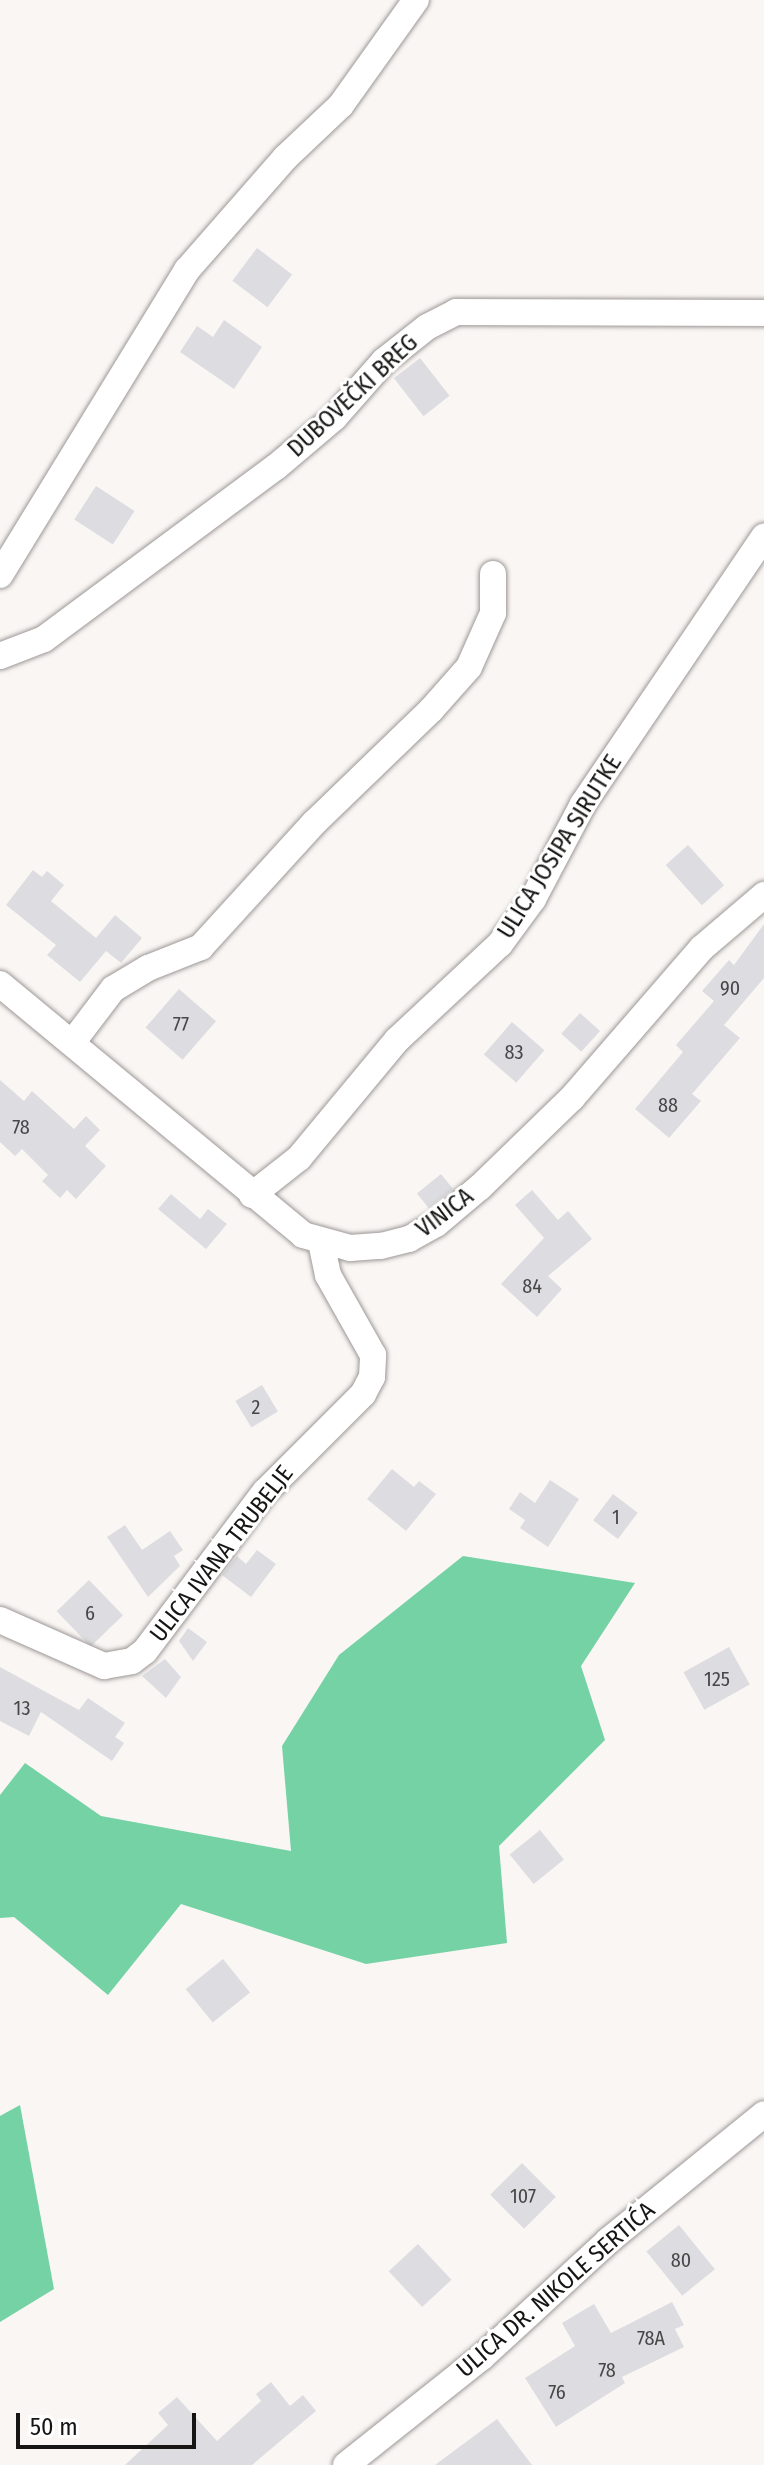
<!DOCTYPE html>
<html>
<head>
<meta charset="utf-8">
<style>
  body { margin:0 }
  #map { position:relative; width:764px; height:2465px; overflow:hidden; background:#faf6f4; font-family:"Fira Sans Condensed",sans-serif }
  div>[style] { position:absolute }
  .forest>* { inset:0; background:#74d2a4 }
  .building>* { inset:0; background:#dddde1; transform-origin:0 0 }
  .roads { filter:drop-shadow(0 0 2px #9d9897) drop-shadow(0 0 2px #9d9897) }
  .minor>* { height:26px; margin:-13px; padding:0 13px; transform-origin:13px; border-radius:13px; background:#fff }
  span { translate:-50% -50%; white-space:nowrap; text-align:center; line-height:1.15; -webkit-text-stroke:6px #fff; paint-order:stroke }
  .number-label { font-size:20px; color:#484747 }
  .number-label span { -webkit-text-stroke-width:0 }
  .street-label { font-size:24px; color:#161514 }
  .scale { position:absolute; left:16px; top:2413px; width:180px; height:36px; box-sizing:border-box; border:4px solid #161514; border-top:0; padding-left:10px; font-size:24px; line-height:28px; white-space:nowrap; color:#161514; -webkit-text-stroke:6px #fff; paint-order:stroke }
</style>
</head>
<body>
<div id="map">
  <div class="forest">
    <div style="clip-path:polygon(463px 1556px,635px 1583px,581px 1666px,605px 1740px,499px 1846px,507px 1943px,366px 1964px,181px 1904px,108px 1995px,14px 1917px,0 1918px,0 1795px,25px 1763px,101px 1816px,291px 1851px,282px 1746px,339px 1655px)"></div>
    <div style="clip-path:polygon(20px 2105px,54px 2289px,0 2322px,0 2116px)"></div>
  </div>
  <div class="building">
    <div style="left:257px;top:248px;width:44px;height:41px;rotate:37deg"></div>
    <div style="clip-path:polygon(224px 320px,262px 347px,234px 389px,180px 352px,197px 326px,213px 337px)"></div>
    <div style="left:420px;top:358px;width:48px;height:33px;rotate:52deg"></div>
    <div style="left:96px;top:486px;width:46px;height:40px;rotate:33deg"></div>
    <div style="left:688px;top:845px;width:54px;height:30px;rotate:48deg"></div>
    <div style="clip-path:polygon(33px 870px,42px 877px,47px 871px,64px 885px,51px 901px,96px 938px,115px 915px,142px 938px,121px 963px,106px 951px,80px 982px,47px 955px,56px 945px,6px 905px)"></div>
    <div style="clip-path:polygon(764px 924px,764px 978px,724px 1025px,740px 1038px,692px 1094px,701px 1101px,669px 1138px,635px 1109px,683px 1052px,676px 1045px,714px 1001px,702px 991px,729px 960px,734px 965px)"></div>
    <div style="left:179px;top:989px;width:49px;height:51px;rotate:41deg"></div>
    <div style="left:580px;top:1013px;width:27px;height:28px;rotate:42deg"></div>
    <div style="left:512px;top:1022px;width:43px;height:43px;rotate:41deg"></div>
    <div style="clip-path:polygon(0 1080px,24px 1101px,32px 1091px,74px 1129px,86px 1116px,100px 1130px,85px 1146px,106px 1166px,76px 1199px,67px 1190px,60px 1198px,42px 1181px,48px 1175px,22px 1149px,15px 1156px,0 1142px)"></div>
    <div style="left:441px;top:1174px;width:19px;height:31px;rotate:51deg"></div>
    <div style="clip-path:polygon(532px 1190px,558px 1220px,568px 1211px,592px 1239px,548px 1276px,562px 1289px,537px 1317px,501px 1284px,544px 1238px,515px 1205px)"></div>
    <div style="clip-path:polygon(171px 1194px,200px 1219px,208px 1209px,227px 1224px,206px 1249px,158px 1209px)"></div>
    <div style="left:262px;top:1385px;width:31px;height:31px;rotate:59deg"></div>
    <div style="clip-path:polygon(392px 1469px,414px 1487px,419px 1481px,436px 1494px,406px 1531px,367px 1499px)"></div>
    <div style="clip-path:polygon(550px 1480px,579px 1499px,548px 1547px,520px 1528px,525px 1520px,509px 1509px,520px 1492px,535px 1503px)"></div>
    <div style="left:613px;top:1494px;width:31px;height:33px;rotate:37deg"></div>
    <div style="clip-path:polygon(125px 1525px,142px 1550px,170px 1531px,183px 1550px,174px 1556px,180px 1566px,148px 1597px,107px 1537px)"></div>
    <div style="clip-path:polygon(257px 1550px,276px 1564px,251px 1597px,222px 1575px,237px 1556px,246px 1564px)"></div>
    <div style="left:89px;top:1580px;width:49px;height:45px;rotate:46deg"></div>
    <div style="clip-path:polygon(188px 1628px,207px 1642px,193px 1661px,179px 1641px)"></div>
    <div style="left:729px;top:1647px;width:43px;height:52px;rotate:61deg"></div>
    <div style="clip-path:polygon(165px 1659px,181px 1677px,166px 1698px,142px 1676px)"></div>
    <div style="clip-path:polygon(0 1667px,79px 1710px,88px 1698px,125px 1723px,115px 1737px,124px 1743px,112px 1761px,41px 1712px,29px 1736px,0 1721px)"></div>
    <div style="left:540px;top:1830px;width:38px;height:39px;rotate:51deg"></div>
    <div style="left:223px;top:1959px;width:43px;height:48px;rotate:51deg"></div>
    <div style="left:522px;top:2163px;width:48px;height:45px;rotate:45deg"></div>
    <div style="left:679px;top:2225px;width:57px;height:42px;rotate:51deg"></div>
    <div style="left:418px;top:2244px;width:49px;height:40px;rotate:47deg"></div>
    <div style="clip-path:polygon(672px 2302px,684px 2325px,675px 2329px,684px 2347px,622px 2377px,625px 2383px,556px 2427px,525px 2378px,575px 2346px,562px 2323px,594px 2304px,611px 2333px)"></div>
    <div style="clip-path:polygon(271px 2382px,290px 2406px,303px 2395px,316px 2411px,252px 2465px,125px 2465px,168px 2425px,158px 2413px,177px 2397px,217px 2441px,261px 2401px,256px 2394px)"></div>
    <div style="clip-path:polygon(497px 2419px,532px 2465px,435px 2465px)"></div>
  </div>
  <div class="roads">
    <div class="minor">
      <div style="left:0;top:575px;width:358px;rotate:-58.5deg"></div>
      <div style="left:187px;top:270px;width:149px;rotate:-48.8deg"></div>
      <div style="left:285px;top:158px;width:77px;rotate:-43.4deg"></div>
      <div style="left:341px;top:105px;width:129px;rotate:-54.5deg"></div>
      <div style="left:0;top:656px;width:47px;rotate:-21.1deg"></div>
      <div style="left:44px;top:639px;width:289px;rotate:-36.6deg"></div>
      <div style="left:276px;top:467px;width:76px;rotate:-40.2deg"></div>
      <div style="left:334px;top:418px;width:76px;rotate:-48.7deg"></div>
      <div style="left:384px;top:361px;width:55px;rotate:-38.3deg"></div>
      <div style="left:427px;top:327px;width:33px;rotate:-27deg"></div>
      <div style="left:456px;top:312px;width:308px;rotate:0.2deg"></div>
      <div style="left:0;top:984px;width:393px;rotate:39.6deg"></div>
      <div style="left:303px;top:1235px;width:49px;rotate:15.5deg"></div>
      <div style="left:350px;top:1248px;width:31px;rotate:-4deg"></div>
      <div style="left:381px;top:1246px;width:29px;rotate:-14deg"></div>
      <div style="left:409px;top:1239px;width:31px;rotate:-29deg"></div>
      <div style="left:436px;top:1224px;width:57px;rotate:-40.1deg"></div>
      <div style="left:480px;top:1187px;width:128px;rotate:-44.1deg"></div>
      <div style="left:572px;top:1098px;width:198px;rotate:-49.1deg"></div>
      <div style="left:702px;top:948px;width:82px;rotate:-40.5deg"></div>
      <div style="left:72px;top:1043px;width:68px;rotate:-52.8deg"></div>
      <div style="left:113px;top:989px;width:41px;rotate:-31deg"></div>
      <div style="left:148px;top:968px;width:57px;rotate:-21.6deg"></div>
      <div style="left:201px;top:947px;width:168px;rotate:-47.7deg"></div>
      <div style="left:314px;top:823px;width:163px;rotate:-44deg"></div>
      <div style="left:431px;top:710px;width:57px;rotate:-48.5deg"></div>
      <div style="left:469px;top:667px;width:59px;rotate:-66deg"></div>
      <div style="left:493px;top:613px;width:39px;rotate:-90deg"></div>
      <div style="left:252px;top:1195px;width:60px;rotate:-38.2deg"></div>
      <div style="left:299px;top:1158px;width:153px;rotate:-50.3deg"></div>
      <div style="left:397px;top:1040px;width:141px;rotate:-43deg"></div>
      <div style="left:500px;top:944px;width:56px;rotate:-53.7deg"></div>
      <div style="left:533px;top:899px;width:107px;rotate:-62.2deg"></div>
      <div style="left:583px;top:804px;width:323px;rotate:-55.9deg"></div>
      <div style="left:0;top:1620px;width:114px;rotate:23.9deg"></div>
      <div style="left:104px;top:1666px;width:28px;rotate:-10deg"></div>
      <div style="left:132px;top:1661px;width:16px;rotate:-38deg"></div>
      <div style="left:145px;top:1651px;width:199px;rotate:-53deg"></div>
      <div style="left:265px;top:1492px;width:139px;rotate:-45deg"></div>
      <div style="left:363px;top:1394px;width:19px;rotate:-62deg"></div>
      <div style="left:372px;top:1377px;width:22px;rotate:-87deg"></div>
      <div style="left:373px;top:1355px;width:92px;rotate:-119.4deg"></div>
      <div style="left:328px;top:1275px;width:33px;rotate:-102deg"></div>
      <div style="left:346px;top:2465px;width:174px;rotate:-38.5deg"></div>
      <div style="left:482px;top:2357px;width:171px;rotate:-42.6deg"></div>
      <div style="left:608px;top:2241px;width:201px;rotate:-39.1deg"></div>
    </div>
  </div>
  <div class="number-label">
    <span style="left:730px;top:988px">90</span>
    <span style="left:181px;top:1024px">77</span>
    <span style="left:514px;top:1052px">83</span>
    <span style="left:668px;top:1105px">88</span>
    <span style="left:21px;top:1127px">78</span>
    <span style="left:532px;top:1286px">84</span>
    <span style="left:256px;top:1407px">2</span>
    <span style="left:616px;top:1517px">1</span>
    <span style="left:90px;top:1613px">6</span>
    <span style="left:717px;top:1679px">125</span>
    <span style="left:22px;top:1708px">13</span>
    <span style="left:523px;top:2196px">107</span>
    <span style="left:681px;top:2260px">80</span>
    <span style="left:651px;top:2338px">78A</span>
    <span style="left:607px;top:2370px">78</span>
    <span style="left:557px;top:2392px">76</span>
  </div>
  <div class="street-label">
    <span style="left:353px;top:396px;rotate:-43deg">DUBOVEČKI BREG</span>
    <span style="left:560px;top:847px;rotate:-58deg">ULICA JOSIPA SIRUTKE</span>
    <span style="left:445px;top:1213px;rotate:-37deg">VINICA</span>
    <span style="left:222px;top:1554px;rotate:-52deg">ULICA IVANA TRUBELJE</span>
    <span style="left:556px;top:2290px;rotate:-41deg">ULICA DR. NIKOLE SERTIĆA</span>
  </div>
  <div class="scale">50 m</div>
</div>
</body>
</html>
